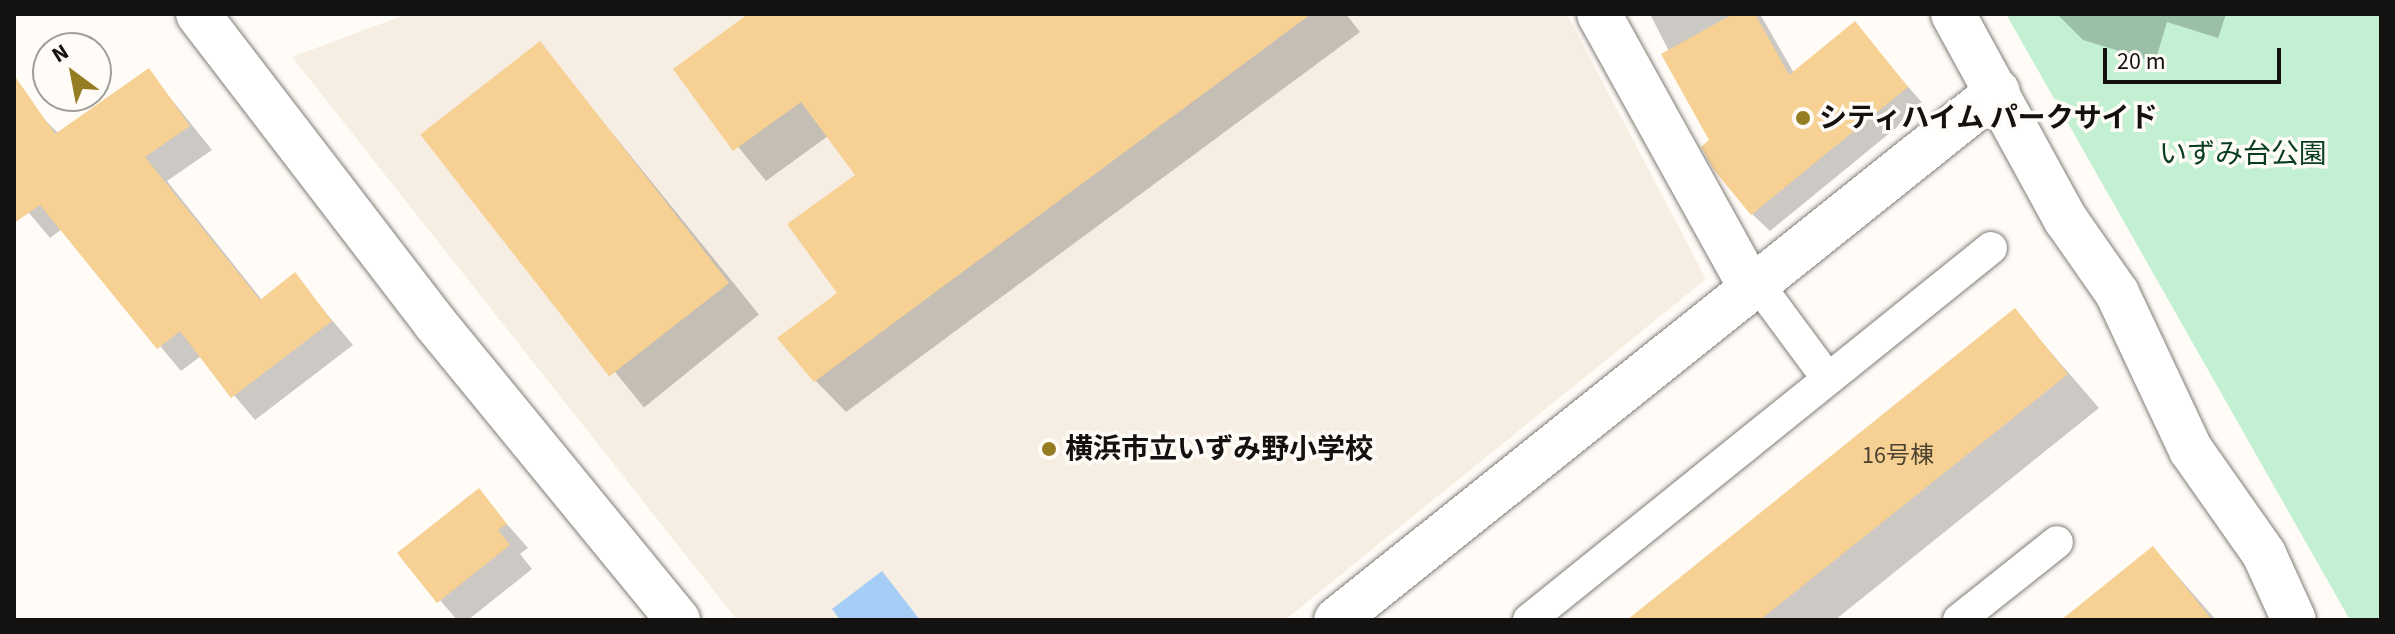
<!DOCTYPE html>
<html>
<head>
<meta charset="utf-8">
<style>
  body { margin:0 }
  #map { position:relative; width:2395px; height:634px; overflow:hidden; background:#fffbf6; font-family:"Source Sans 3","Noto Sans JP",sans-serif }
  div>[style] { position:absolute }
  .built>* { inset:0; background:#f6eee3 }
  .green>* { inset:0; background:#c3efd2 }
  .water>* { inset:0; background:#a6cdf6 }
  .shadow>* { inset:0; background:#0003; transform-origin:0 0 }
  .building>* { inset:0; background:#f7d093; transform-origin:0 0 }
  .roads { filter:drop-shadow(0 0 2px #807d78) drop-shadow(0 0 2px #807d78) }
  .service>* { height:32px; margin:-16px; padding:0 16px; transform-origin:16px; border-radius:16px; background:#fff }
  .minor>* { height:44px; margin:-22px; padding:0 22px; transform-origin:22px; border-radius:22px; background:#fff }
  .tertiary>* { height:44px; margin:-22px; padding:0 22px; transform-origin:22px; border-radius:22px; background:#fff }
  .dots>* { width:22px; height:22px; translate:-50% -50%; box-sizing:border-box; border:4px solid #fffbf6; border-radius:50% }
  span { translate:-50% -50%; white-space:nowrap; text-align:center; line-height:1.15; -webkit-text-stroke:7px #fffbf6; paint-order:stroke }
  .number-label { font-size:24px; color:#4c4231 }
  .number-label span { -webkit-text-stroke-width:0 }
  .poi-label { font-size:28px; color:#131210; font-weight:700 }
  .left { translate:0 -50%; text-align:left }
  .park-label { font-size:28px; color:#083d23 }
  .frame { position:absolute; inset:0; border:16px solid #131210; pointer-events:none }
  .north { position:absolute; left:32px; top:32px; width:80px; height:80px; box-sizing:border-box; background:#fffbf6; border:2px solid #a19e9a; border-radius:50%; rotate:328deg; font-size:22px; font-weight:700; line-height:32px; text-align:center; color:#131210 }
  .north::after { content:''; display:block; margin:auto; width:28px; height:36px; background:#957d24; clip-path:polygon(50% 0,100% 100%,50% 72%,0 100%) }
  .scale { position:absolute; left:2103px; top:48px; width:178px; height:36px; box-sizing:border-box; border:4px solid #131210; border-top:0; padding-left:10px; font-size:24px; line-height:28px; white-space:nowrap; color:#131210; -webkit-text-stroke:6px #fffbf6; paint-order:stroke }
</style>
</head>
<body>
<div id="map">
  <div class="built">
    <div style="clip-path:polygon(407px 14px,1567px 14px,1706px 279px,1285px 620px,737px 620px,292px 57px)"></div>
  </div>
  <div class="green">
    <div style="clip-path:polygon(2006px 14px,2381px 14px,2381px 620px,2350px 620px)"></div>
  </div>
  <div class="water">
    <div style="clip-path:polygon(882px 571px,920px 620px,840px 620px,832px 609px)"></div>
  </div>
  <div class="shadow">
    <div style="clip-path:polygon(752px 14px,1346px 14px,1360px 32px,846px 412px,815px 380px,839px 294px,858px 176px,828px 136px,766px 181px,676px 70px)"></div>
    <div style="clip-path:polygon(1650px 14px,1760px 14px,1794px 73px,1854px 24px,1924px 105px,1770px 231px,1752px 214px)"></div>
    <div style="clip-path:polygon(2057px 14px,2226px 14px,2218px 38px,2167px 22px,2155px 62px,2083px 40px)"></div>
    <div style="left:540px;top:44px;width:348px;height:148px;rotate:51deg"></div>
    <div style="clip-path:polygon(148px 70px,212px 150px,167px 181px,262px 300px,294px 275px,353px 345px,255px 420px,201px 356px,181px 371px,62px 229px,50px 238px,14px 195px,14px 132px,39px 114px,59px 134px)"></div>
    <div style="clip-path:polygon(2014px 310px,2099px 408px,1835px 620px,1629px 620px)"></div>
    <div style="clip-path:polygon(478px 491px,528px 548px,520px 554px,532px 569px,468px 620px,457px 620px,400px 553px)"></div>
    <div style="clip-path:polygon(2153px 548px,2216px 620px,2064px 620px)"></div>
  </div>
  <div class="building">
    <div style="clip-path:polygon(748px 14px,1311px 14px,814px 382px,777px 338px,837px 293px,787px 224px,855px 175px,801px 102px,733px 151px,673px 69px)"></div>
    <div style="clip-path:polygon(1733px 14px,1755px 14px,1789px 75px,1855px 21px,1908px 87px,1751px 215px,1714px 170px,1701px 147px,1709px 140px,1661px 54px)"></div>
    <div style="left:540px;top:41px;width:307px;height:152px;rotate:52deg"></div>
    <div style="clip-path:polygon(149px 68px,190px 126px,145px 157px,260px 300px,295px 272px,332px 321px,231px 398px,180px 331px,157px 349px,40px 205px,14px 223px,14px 75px,55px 134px)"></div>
    <div style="clip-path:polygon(2015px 308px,2068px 374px,1760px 620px,1627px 620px)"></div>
    <div style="clip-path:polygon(479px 488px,507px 524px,498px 530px,510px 545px,437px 603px,397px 553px)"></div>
    <div style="clip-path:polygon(2153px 546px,2212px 620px,2061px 620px)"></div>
  </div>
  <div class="roads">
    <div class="service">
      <div style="left:1757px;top:283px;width:119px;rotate:53.5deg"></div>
      <div style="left:1529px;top:620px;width:593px;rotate:-38.84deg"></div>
      <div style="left:1959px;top:620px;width:125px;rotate:-38.5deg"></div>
    </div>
    <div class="minor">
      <div style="left:1599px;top:14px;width:313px;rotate:61deg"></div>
      <div style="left:1953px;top:14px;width:235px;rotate:61.3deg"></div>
      <div style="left:2066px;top:220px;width:89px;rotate:55.1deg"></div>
      <div style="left:2117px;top:293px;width:174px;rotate:64.8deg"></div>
      <div style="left:2191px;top:450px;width:127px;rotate:54.9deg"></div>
      <div style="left:2264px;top:554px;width:72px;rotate:65.6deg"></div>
      <div style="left:1336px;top:620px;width:847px;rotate:-38.63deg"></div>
    </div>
    <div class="tertiary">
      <div style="left:198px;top:14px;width:389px;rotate:52.5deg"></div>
      <div style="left:435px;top:323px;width:384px;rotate:50.7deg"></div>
    </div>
  </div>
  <div class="dots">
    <div style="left:1803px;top:118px;background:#957d24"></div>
    <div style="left:1049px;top:449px;background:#957d24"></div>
  </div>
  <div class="number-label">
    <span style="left:1898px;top:456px">16号棟</span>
  </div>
  <div class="poi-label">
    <span class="left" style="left:1819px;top:118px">シティハイム パークサイド</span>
    <span class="left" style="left:1065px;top:449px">横浜市立いずみ野小学校</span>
  </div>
  <div class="park-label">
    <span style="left:2243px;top:154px">いずみ台公園</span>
  </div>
  <div class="frame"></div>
  <div class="north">N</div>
  <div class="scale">20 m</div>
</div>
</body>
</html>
